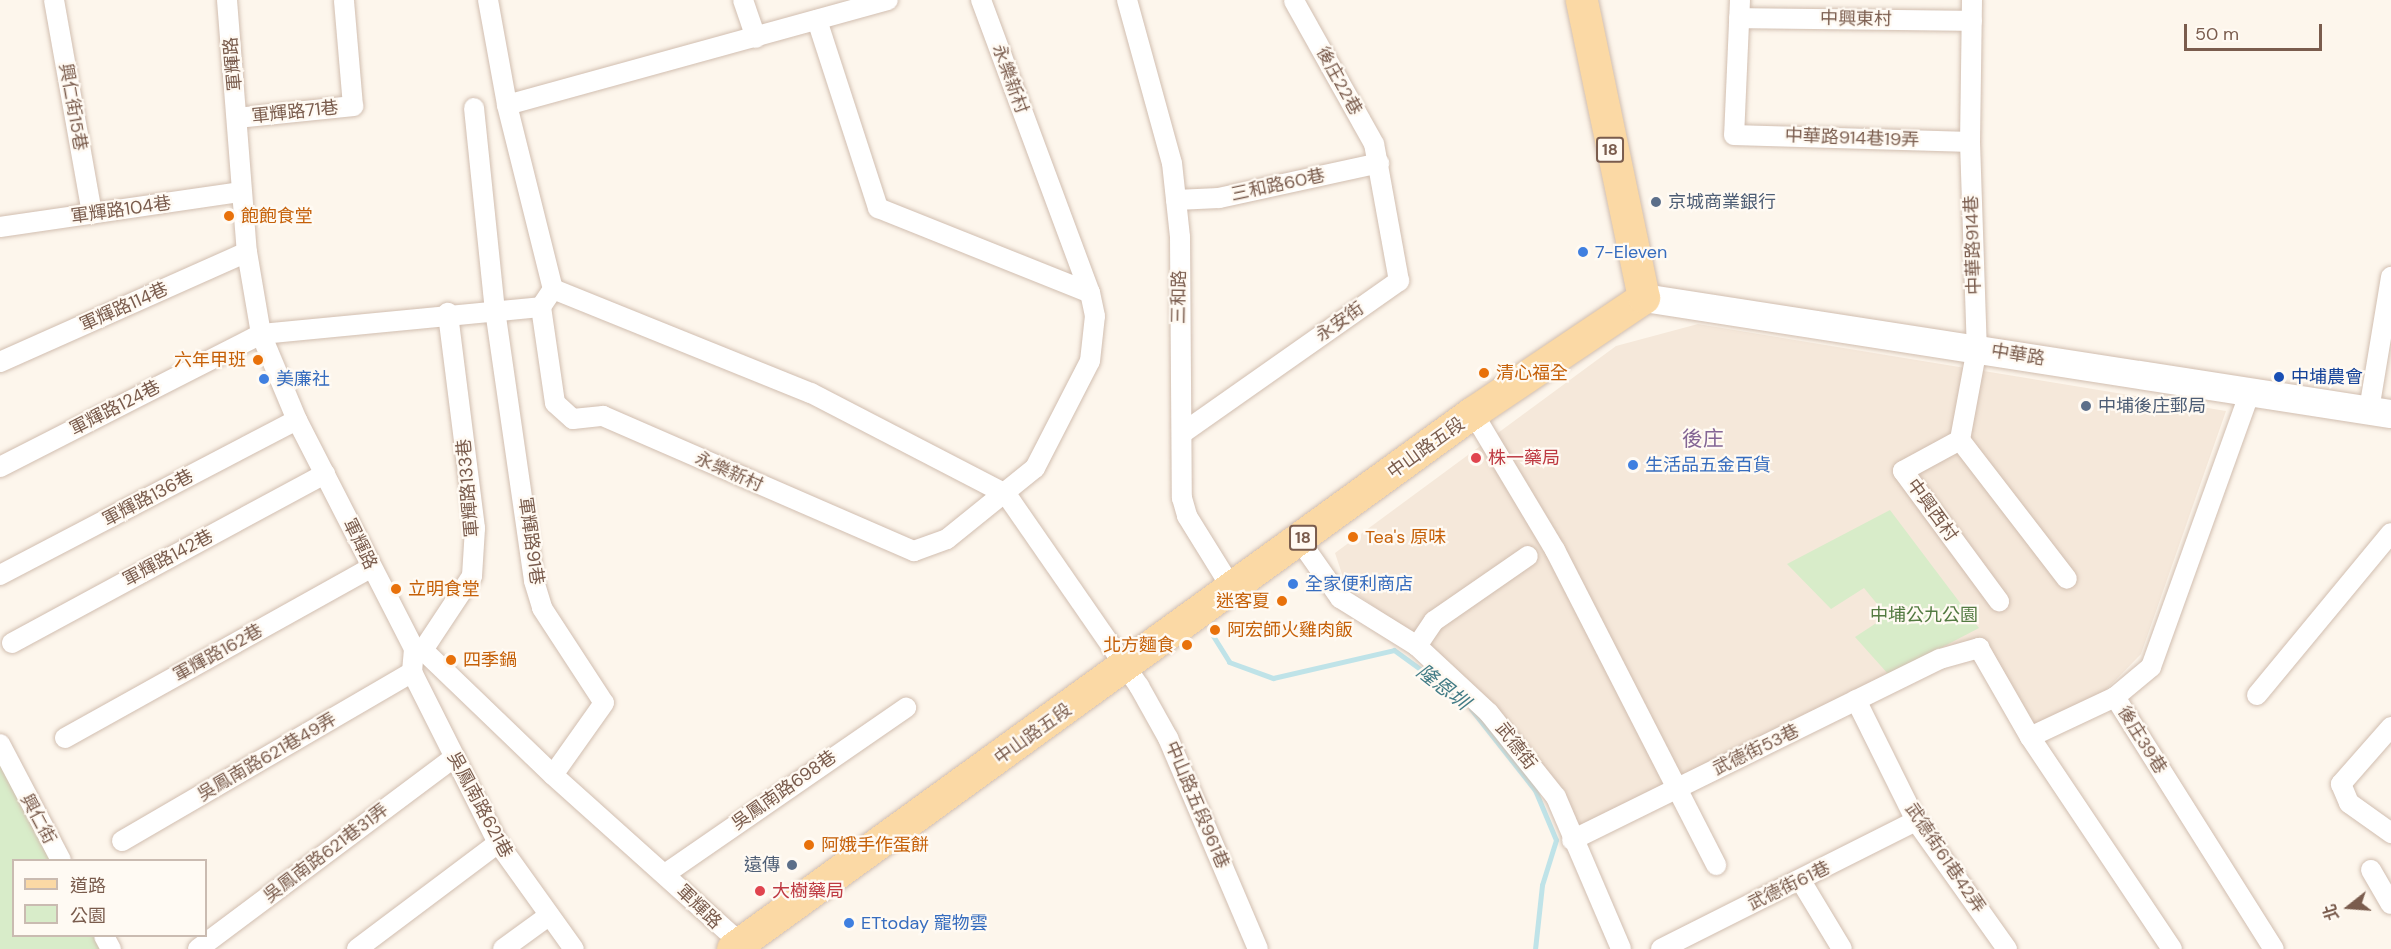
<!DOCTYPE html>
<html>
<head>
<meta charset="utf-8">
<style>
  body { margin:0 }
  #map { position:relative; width:2391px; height:949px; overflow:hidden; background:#fdf6ec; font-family:"DM Sans","Noto Sans TC",sans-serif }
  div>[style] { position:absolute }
  .residential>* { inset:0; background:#f5e8da }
  .green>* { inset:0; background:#d8ecc9 }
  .stream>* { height:5px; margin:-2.5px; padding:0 2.5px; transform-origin:2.5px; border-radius:2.5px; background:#bfe3e8 }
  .roads { filter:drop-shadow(0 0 2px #d1beb0) drop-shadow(0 0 2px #d1beb0) }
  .street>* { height:20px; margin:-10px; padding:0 10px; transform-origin:10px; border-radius:10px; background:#fff }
  .secondary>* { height:28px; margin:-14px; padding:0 14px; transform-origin:14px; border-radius:14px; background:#fff }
  .primary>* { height:32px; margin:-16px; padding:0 16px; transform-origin:16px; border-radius:16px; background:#fbd9a5 }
  .dots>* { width:16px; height:16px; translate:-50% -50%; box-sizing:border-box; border:3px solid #fffaf3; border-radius:50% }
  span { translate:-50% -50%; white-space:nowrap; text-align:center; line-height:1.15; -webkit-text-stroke:4.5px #fffaf3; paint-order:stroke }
  .shield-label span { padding:2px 4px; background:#fffaf3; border:2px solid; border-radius:4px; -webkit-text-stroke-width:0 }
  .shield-label { font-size:16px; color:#7a5c4d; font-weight:700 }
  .street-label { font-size:18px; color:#7a5c4d }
  .service-label { font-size:18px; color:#4e5e75 }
  .left { translate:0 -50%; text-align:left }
  .right { translate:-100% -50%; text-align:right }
  .food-label { font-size:18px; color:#c56008 }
  .shop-label { font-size:18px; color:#366cbe }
  .transit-label { font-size:18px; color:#164399 }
  .health-label { font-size:18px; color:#be3a42 }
  .park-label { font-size:18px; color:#537a41 }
  .water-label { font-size:20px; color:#437c86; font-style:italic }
  .quarter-label { font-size:21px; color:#846695 }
  .legend { position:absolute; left:12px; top:859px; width:195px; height:78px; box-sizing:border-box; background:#fffaf3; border:2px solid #cabbb1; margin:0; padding:8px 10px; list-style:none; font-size:18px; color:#7a5c4d }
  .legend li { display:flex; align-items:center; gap:12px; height:30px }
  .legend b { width:30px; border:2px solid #cabbb1 }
  .north { position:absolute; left:2319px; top:877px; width:60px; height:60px; -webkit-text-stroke:4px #fffaf3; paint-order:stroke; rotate:253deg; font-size:16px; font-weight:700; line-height:24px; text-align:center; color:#7a5c4d }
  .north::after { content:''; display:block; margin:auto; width:21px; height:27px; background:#7a5c4d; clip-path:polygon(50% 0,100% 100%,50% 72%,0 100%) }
  .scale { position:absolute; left:2184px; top:24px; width:138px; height:27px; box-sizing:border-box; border:3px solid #7a5c4d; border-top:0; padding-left:8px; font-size:18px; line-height:21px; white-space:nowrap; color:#7a5c4d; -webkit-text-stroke:4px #fffaf3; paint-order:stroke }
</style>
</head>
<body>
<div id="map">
  <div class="residential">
    <div style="clip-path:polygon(1698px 324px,2226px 411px,2141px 654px,2105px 691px,2035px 725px,1986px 641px,1574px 830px,1529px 744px,1401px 626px,1346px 586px,1335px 553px,1616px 346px)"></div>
  </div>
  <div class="green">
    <div style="clip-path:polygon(1890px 510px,1979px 628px,1889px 675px,1855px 637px,1887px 616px,1864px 588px,1831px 609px,1787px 564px)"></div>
    <div style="clip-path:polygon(0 759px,57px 860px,14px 860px,14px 936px,99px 936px,107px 949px,0 949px)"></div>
  </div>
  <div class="stream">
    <div style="left:1210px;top:631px;width:36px;rotate:58deg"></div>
    <div style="left:1229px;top:662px;width:47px;rotate:20deg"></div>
    <div style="left:1273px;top:678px;width:124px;rotate:-13deg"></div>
    <div style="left:1394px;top:650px;width:82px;rotate:36deg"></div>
    <div style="left:1471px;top:709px;width:103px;rotate:51.7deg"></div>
    <div style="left:1535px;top:790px;width:54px;rotate:67.2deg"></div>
    <div style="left:1556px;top:840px;width:47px;rotate:107.3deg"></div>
    <div style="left:1542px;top:885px;width:64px;rotate:96.2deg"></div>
  </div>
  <div class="roads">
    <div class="street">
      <div style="left:54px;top:0;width:217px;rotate:79.9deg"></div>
      <div style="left:227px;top:0;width:253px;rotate:85.5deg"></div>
      <div style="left:247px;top:252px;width:83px;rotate:80.3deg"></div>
      <div style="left:261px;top:334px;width:93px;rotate:67.3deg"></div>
      <div style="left:297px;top:420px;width:257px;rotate:62.9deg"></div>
      <div style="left:414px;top:649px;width:9px;rotate:6deg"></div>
      <div style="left:423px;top:650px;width:180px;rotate:43.9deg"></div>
      <div style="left:553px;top:775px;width:261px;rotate:41.9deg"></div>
      <div style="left:488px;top:0;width:107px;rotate:79.7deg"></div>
      <div style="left:507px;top:105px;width:190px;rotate:76deg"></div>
      <div style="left:553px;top:289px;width:22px;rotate:124deg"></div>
      <div style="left:541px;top:307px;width:97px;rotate:81.7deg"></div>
      <div style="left:555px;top:403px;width:24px;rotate:42deg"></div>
      <div style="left:573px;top:419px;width:30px;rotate:-6deg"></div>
      <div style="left:603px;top:416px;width:339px;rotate:23.5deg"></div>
      <div style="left:914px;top:551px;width:35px;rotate:-20deg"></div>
      <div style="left:947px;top:539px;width:113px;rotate:-38.9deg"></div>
      <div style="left:1035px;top:468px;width:120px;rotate:-62.8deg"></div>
      <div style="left:1090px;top:361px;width:45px;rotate:-83.7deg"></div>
      <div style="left:1095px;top:316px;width:24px;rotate:-102deg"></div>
      <div style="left:1090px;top:293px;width:313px;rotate:-110.4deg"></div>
      <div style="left:743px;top:0;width:40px;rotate:71.1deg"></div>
      <div style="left:1127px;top:0;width:169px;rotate:74.6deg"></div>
      <div style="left:1172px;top:163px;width:74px;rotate:83.8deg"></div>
      <div style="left:1180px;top:237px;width:261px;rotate:89.6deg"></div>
      <div style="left:1182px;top:498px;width:19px;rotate:74deg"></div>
      <div style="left:1187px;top:516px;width:84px;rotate:58.2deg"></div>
      <div style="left:1740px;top:0;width:135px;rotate:92.5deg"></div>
      <div style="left:1734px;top:135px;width:236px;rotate:1.7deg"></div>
      <div style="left:1972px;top:0;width:142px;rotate:90.8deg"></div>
      <div style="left:1970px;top:142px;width:206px;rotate:88.1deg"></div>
      <div style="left:1977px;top:348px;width:94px;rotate:100.5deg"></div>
      <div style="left:1960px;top:440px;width:65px;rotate:151.5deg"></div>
      <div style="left:1903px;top:471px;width:162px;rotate:53.6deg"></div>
      <div style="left:1739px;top:18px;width:233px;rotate:0.7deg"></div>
      <div style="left:817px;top:20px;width:198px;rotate:72deg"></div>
      <div style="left:878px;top:208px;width:228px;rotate:21.8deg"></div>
      <div style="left:507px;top:105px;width:395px;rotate:-15.4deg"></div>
      <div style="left:474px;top:108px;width:203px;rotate:84.1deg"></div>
      <div style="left:495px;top:310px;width:274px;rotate:81.8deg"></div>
      <div style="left:534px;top:581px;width:28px;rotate:73deg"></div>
      <div style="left:542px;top:608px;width:113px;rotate:56.9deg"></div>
      <div style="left:604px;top:703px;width:88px;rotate:125.3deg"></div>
      <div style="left:237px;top:118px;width:117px;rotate:-5.9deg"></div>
      <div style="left:353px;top:106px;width:106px;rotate:-94.9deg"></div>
      <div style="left:1176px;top:200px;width:43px;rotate:-2.7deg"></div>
      <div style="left:1219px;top:198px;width:164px;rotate:-12.3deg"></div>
      <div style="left:0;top:227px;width:244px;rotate:-8.3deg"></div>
      <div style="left:553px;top:289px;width:278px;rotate:22deg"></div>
      <div style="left:811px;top:393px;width:220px;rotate:27.4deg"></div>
      <div style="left:1006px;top:494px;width:234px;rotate:55.3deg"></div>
      <div style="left:1139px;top:686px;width:60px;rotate:60.9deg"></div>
      <div style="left:1168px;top:738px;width:229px;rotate:66.9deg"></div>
      <div style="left:0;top:362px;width:270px;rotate:-24deg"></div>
      <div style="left:2250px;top:392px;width:292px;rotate:109.8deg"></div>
      <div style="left:2151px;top:667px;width:47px;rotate:140.2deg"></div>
      <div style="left:2115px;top:697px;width:298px;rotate:57.8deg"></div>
      <div style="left:2369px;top:410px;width:135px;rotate:-80.6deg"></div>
      <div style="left:1473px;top:413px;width:160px;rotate:59.1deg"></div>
      <div style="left:1555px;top:550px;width:354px;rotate:62.9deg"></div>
      <div style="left:1184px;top:432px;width:263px;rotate:-35.1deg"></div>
      <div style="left:1399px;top:281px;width:139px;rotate:-100.3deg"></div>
      <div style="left:1374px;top:144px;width:164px;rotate:-119.2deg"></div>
      <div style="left:1960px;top:440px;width:175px;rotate:52.4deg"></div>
      <div style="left:0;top:467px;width:293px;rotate:-27deg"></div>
      <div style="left:261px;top:334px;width:281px;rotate:-5.5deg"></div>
      <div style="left:1300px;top:541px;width:70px;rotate:54.9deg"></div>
      <div style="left:1340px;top:598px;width:91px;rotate:31.9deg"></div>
      <div style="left:1417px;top:646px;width:98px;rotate:42.9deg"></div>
      <div style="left:1489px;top:713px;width:107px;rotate:51.4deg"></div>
      <div style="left:1556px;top:797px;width:165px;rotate:66.8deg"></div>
      <div style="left:0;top:575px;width:335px;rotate:-27.6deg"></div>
      <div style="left:12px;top:643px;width:356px;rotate:-28.4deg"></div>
      <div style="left:1417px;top:646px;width:30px;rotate:-56deg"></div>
      <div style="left:1434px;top:621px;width:114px;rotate:-34.7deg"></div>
      <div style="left:414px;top:649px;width:23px;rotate:95deg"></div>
      <div style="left:412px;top:672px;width:191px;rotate:63.3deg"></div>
      <div style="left:498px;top:843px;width:130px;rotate:54.4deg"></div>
      <div style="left:423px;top:650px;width:89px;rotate:-56.5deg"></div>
      <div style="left:472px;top:576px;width:48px;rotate:-86.4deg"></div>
      <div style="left:475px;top:528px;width:217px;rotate:-97.2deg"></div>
      <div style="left:2257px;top:695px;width:210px;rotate:-50.4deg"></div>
      <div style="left:1856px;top:700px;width:135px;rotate:63.6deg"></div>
      <div style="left:1916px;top:821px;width:157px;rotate:54.6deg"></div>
      <div style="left:2391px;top:727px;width:76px;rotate:131.3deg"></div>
      <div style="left:2341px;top:784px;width:21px;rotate:67deg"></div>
      <div style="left:2349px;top:803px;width:52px;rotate:35.5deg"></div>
      <div style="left:2030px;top:737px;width:255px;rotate:56.2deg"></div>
      <div style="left:65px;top:738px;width:350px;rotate:-29.1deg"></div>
      <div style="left:0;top:744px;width:131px;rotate:62.3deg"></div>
      <div style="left:1572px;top:840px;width:410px;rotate:-26.2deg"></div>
      <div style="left:1940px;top:659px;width:41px;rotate:-15.8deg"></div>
      <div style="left:1979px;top:648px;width:103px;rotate:60.2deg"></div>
      <div style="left:2030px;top:737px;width:94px;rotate:-25.2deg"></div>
      <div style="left:122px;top:841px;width:336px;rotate:-30.2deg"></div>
      <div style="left:2371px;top:870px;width:39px;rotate:60deg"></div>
      <div style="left:665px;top:874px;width:293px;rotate:-34.6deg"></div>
      <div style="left:1801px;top:881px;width:79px;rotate:58.9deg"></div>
      <div style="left:104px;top:936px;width:15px;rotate:62deg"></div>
      <div style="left:198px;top:949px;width:321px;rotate:-36.8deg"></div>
      <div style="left:357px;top:949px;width:176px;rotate:-36.9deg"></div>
      <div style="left:503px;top:949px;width:54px;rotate:-36deg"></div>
      <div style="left:1661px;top:949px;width:285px;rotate:-26.7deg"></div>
    </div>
    <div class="secondary">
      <div style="left:1644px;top:298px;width:756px;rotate:8.83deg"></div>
    </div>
    <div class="primary">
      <div style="left:733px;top:949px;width:914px;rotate:-35.92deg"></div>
      <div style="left:1473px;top:413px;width:206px;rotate:-33.9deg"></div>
      <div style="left:1644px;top:298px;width:304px;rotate:-101.8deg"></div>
    </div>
  </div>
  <div class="dots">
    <div style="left:1656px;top:202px;background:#5c6f8a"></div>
    <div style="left:229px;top:216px;background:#e8710a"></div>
    <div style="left:1583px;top:252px;background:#3f7fe0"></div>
    <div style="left:258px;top:360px;background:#e8710a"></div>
    <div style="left:1484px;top:373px;background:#e8710a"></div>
    <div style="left:2279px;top:377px;background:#1a4fb4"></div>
    <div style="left:264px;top:379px;background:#3f7fe0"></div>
    <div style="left:2086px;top:406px;background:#5c6f8a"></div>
    <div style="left:1476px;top:458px;background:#e0444e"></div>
    <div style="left:1633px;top:465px;background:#3f7fe0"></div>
    <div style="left:1353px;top:537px;background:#e8710a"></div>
    <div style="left:1293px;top:584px;background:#3f7fe0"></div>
    <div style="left:396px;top:589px;background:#e8710a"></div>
    <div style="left:1282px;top:601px;background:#e8710a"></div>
    <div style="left:1215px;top:630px;background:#e8710a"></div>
    <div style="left:1187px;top:645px;background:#e8710a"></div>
    <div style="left:451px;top:660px;background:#e8710a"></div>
    <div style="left:809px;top:845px;background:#e8710a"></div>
    <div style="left:792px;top:865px;background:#5c6f8a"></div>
    <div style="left:760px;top:891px;background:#e0444e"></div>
    <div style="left:849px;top:923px;background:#3f7fe0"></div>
  </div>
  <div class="shield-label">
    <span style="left:1610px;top:150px">18</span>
    <span style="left:1303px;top:538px">18</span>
  </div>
  <div class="street-label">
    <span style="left:1856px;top:19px;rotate:1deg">中興東村</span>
    <span style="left:233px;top:64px;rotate:-95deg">軍輝路</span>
    <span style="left:1010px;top:79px;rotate:70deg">永樂新村</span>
    <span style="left:1339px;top:81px;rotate:61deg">後庄22巷</span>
    <span style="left:73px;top:107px;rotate:80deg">興仁街15巷</span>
    <span style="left:295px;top:112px;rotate:-6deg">軍輝路71巷</span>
    <span style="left:1852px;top:138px;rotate:2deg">中華路914巷19弄</span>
    <span style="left:1278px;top:185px;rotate:-12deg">三和路60巷</span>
    <span style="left:121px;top:210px;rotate:-8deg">軍輝路104巷</span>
    <span style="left:1973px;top:245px;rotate:-92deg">中華路914巷</span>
    <span style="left:1179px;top:297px;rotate:-89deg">三和路</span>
    <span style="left:124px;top:307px;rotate:-24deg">軍輝路114巷</span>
    <span style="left:1340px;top:322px;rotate:-35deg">永安街</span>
    <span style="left:2018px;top:355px;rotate:9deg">中華路</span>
    <span style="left:115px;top:408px;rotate:-27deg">軍輝路124巷</span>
    <span style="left:1426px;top:448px;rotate:-36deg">中山路五段</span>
    <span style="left:729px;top:472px;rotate:24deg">永樂新村</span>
    <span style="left:468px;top:488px;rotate:-95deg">軍輝路133巷</span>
    <span style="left:148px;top:498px;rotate:-28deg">軍輝路136巷</span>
    <span style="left:1932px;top:510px;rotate:54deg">中興西村</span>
    <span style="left:531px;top:541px;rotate:82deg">軍輝路91巷</span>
    <span style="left:360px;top:544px;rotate:64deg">軍輝路</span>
    <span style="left:168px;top:558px;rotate:-28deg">軍輝路142巷</span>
    <span style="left:218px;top:653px;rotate:-29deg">軍輝路162巷</span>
    <span style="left:1033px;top:734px;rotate:-36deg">中山路五段</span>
    <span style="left:2142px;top:740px;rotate:58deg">後庄39巷</span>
    <span style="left:1516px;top:746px;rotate:52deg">武德街</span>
    <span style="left:1756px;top:750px;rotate:-26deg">武德街53巷</span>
    <span style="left:267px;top:757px;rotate:-30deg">吳鳳南路621巷49弄</span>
    <span style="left:784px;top:790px;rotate:-35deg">吳鳳南路698巷</span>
    <span style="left:480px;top:805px;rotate:62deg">吳鳳南路621巷</span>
    <span style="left:1197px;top:805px;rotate:67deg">中山路五段961巷</span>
    <span style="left:38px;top:819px;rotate:62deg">興仁街</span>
    <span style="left:326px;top:853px;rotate:-37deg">吳鳳南路621巷31弄</span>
    <span style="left:1945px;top:858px;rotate:56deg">武德街61巷42弄</span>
    <span style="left:1789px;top:886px;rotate:-26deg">武德街61巷</span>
    <span style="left:699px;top:907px;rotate:44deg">軍輝路</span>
  </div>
  <div class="service-label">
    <span class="left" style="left:1668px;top:202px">京城商業銀行</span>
    <span class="left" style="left:2098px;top:406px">中埔後庄郵局</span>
    <span class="right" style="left:780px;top:865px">遠傳</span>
  </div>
  <div class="food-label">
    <span class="left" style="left:241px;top:216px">飽飽食堂</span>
    <span class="right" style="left:246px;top:360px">六年甲班</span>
    <span class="left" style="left:1496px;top:373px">清心福全</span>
    <span class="left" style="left:1365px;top:537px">Tea's 原味</span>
    <span class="left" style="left:408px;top:589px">立明食堂</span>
    <span class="right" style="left:1270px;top:601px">迷客夏</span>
    <span class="left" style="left:1227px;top:630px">阿宏師火雞肉飯</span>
    <span class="right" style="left:1175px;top:645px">北方麵食</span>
    <span class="left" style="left:463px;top:660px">四季鍋</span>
    <span class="left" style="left:821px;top:845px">阿娥手作蛋餅</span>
  </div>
  <div class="shop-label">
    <span class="left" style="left:1595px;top:252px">7-Eleven</span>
    <span class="left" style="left:276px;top:379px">美廉社</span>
    <span class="left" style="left:1645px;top:465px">生活品五金百貨</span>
    <span class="left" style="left:1305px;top:584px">全家便利商店</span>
    <span class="left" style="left:861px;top:923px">ETtoday 寵物雲</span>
  </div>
  <div class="transit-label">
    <span class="left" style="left:2291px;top:377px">中埔農會</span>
  </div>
  <div class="health-label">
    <span class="left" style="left:1488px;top:458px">株一藥局</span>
    <span class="left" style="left:772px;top:891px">大樹藥局</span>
  </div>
  <div class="park-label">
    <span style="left:1924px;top:615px">中埔公九公園</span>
  </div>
  <div class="water-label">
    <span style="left:1443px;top:687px;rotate:38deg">隆恩圳</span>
  </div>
  <div class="quarter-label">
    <span style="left:1703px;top:439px">後庄</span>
  </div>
  <ul class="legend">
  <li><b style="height:8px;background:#fbd9a5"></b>道路</li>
  <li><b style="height:16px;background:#d8ecc9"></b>公園</li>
  </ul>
  <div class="north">北</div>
  <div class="scale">50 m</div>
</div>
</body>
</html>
